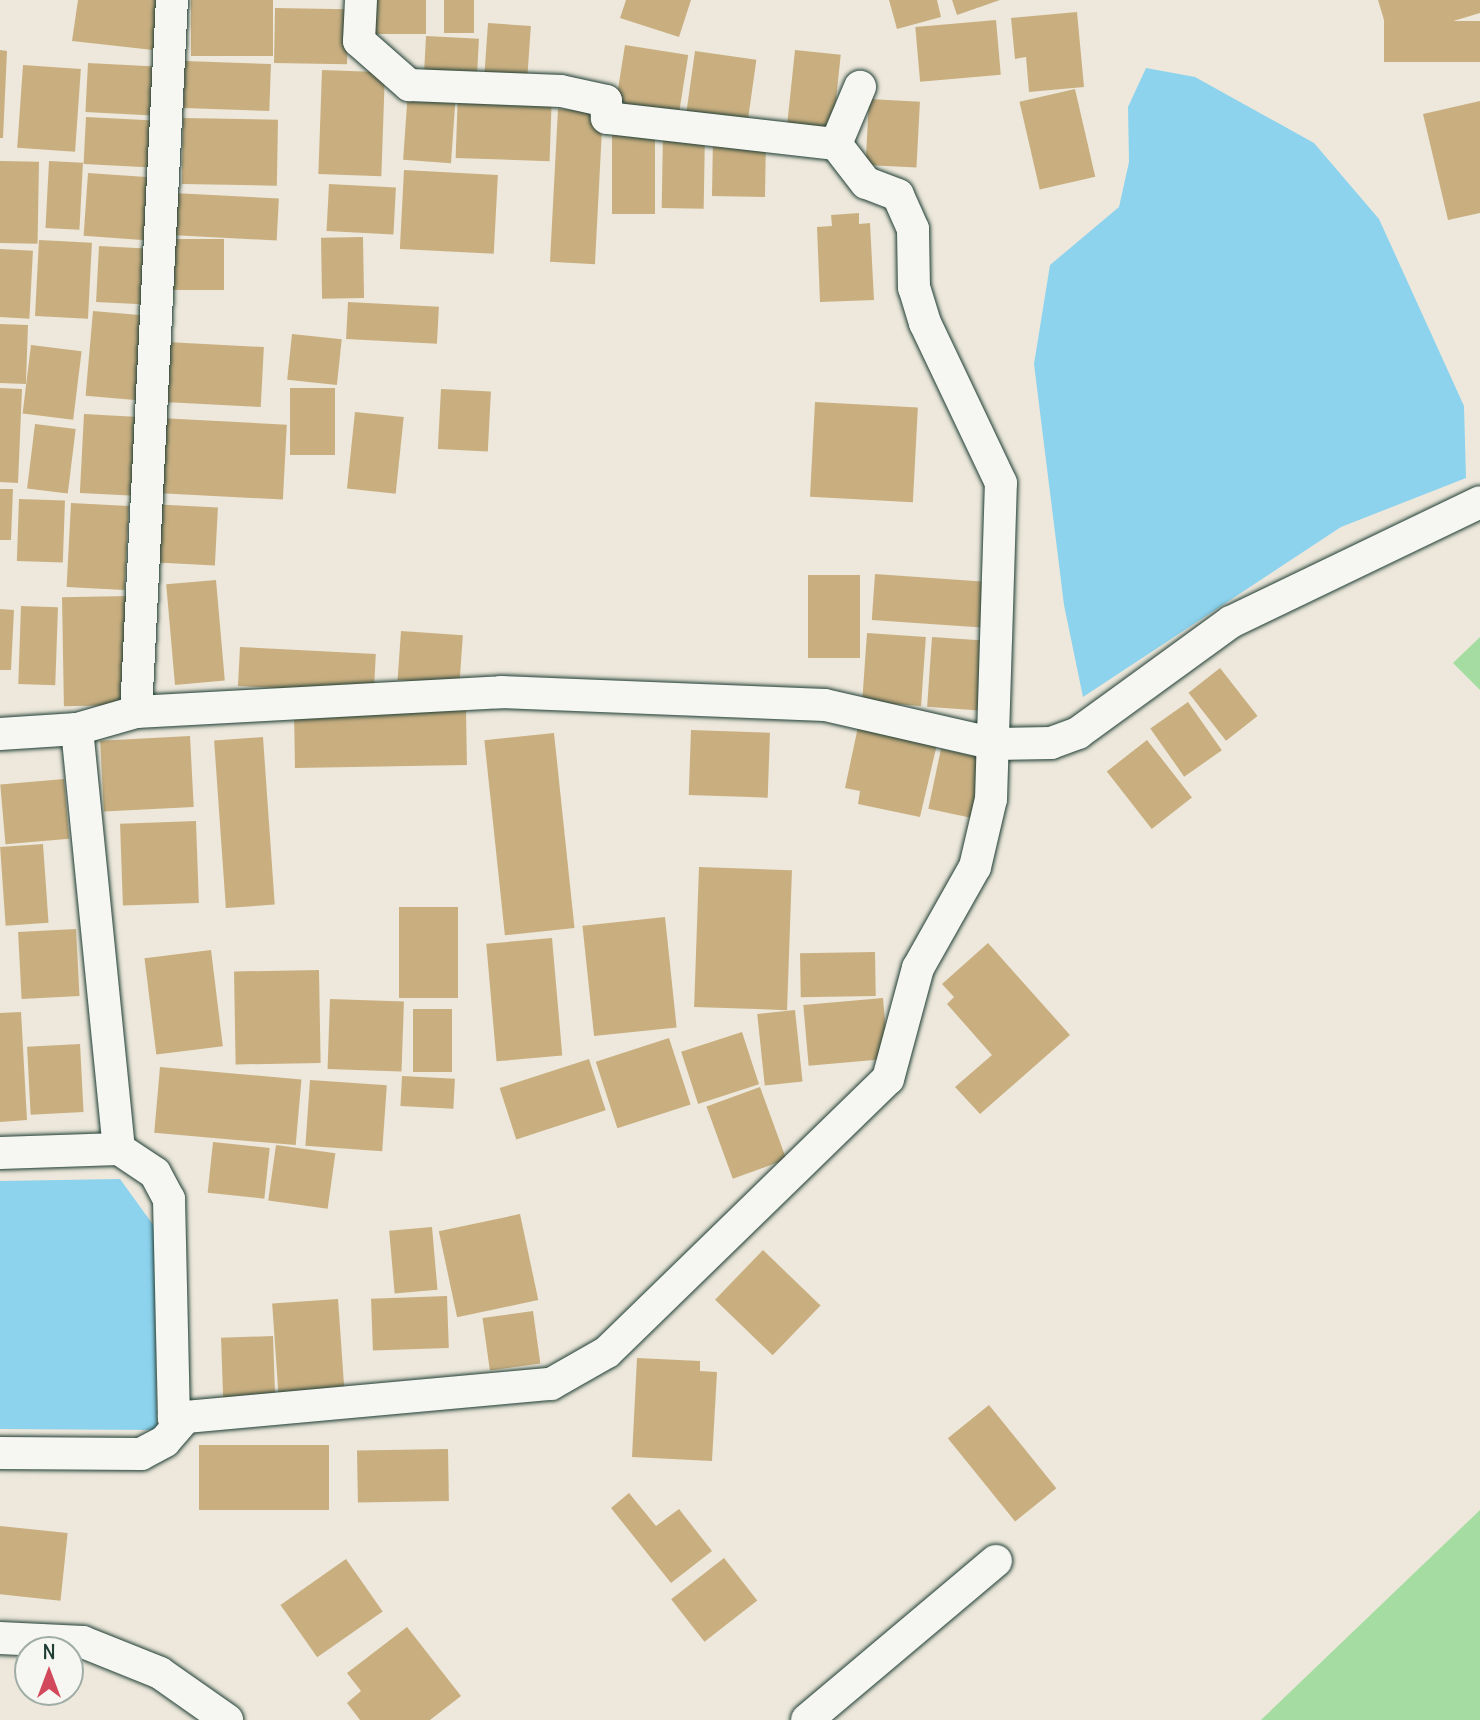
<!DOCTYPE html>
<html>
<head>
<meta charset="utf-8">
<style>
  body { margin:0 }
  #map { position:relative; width:1480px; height:1720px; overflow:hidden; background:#ede8db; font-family:Delius,sans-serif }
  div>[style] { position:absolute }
  .green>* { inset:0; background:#a4dca1 }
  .water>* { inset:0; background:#8dd3ee }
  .building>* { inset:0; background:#c9af80; transform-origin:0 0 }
  .roads { filter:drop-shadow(0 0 2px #1f3d34) drop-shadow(0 0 2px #1f3d34) }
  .street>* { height:32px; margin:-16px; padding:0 16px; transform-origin:16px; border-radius:16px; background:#f6f6f2 }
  span { translate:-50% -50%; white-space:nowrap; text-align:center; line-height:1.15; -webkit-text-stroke:5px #f6f6f2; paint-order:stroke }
  .north { position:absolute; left:14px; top:1636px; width:70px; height:70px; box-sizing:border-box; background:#f6f6f2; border:2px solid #a0aca6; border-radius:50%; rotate:0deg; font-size:19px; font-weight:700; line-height:28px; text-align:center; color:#1f3d34 }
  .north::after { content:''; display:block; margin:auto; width:24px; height:32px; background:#d1495b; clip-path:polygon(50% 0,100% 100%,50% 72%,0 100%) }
</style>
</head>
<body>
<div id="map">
  <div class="green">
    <div style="clip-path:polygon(1480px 637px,1480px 690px,1453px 663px)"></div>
    <div style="clip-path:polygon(1480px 1510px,1480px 1720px,1261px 1720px)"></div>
  </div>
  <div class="water">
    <div style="clip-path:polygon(1146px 68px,1195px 77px,1314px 143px,1379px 219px,1464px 406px,1466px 478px,1341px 527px,1083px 697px,1064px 605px,1034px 364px,1050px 265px,1119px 207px,1129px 162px,1128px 107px)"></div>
    <div style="clip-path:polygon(120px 1179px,154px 1226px,157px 1430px,0 1429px,0 1181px)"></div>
  </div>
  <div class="building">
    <div style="clip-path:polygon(78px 0,168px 0,162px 51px,72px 41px)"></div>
    <div style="left:191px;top:0;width:82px;height:56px"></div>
    <div style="left:368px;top:0;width:58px;height:34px"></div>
    <div style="left:444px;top:0;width:30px;height:33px"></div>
    <div style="clip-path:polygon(626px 0,691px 0,679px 37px,620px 18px)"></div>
    <div style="clip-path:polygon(889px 0,937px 0,941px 17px,897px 29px)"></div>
    <div style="clip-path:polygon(952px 0,1000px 0,957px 15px)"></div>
    <div style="clip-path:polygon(1378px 0,1480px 0,1480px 13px,1390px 40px)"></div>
    <div style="left:275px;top:8px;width:73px;height:55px;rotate:1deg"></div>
    <div style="clip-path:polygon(1077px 12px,1084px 87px,1029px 92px,1026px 57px,1015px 59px,1011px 18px)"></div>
    <div style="left:996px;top:20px;width:55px;height:81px;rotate:85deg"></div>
    <div style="left:1480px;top:21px;width:41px;height:96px;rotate:90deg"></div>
    <div style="left:488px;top:23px;width:43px;height:60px;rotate:4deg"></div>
    <div style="left:426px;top:36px;width:53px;height:45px;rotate:3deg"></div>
    <div style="left:625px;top:45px;width:64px;height:68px;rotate:9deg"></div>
    <div style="clip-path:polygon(0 50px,7px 51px,3px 138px,0 138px)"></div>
    <div style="left:795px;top:50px;width:46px;height:83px;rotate:6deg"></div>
    <div style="left:695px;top:51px;width:62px;height:70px;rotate:8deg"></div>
    <div style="left:185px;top:61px;width:86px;height:47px;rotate:2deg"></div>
    <div style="left:88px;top:63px;width:67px;height:49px;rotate:3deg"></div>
    <div style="left:23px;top:65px;width:58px;height:83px;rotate:4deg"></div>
    <div style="left:322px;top:70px;width:63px;height:104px;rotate:2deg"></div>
    <div style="left:1075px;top:89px;width:90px;height:57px;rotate:77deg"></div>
    <div style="left:408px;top:90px;width:48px;height:70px;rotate:4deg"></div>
    <div style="left:458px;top:90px;width:94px;height:68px;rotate:2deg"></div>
    <div style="left:869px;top:99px;width:51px;height:66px;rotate:3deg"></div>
    <div style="clip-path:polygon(1480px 101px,1480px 213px,1448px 220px,1423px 114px)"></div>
    <div style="left:558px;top:109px;width:45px;height:153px;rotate:3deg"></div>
    <div style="left:86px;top:117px;width:68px;height:47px;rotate:3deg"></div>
    <div style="left:183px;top:118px;width:95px;height:66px;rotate:1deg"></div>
    <div style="left:612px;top:126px;width:43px;height:88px"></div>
    <div style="left:663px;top:132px;width:42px;height:76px;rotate:1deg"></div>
    <div style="left:713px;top:137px;width:53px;height:59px;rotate:1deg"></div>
    <div style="left:0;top:161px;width:39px;height:82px;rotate:1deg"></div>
    <div style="left:49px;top:161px;width:34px;height:67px;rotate:3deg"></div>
    <div style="left:404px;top:170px;width:94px;height:79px;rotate:3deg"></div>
    <div style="left:88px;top:173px;width:62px;height:63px;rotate:4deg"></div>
    <div style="left:329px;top:184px;width:67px;height:47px;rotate:3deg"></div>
    <div style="left:173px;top:193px;width:106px;height:42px;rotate:3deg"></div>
    <div style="clip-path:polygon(859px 213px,859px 224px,870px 223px,874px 300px,820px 302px,817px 227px,832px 226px,831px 215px)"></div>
    <div style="left:363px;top:237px;width:61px;height:42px;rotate:89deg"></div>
    <div style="left:167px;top:239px;width:57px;height:51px"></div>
    <div style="left:39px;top:240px;width:53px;height:76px;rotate:3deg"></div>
    <div style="left:99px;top:246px;width:56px;height:56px;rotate:3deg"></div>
    <div style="left:0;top:249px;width:33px;height:68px;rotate:3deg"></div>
    <div style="left:348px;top:302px;width:91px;height:37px;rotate:3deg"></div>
    <div style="left:93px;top:311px;width:61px;height:85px;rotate:5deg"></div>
    <div style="left:0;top:324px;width:28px;height:59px;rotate:2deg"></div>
    <div style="left:292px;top:334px;width:50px;height:46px;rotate:6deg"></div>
    <div style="left:167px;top:342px;width:97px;height:60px;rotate:3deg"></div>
    <div style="left:31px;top:345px;width:51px;height:69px;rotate:7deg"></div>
    <div style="clip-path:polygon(0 388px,22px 389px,18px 483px,0 482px)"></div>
    <div style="left:290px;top:388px;width:45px;height:67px"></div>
    <div style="left:441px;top:389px;width:50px;height:60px;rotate:3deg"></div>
    <div style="left:815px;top:402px;width:103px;height:95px;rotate:3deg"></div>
    <div style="left:355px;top:412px;width:49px;height:77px;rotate:6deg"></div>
    <div style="left:84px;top:414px;width:55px;height:79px;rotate:3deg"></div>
    <div style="left:160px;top:418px;width:127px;height:75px;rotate:3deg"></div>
    <div style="left:35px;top:424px;width:41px;height:65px;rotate:7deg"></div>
    <div style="clip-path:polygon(0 489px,13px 489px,11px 540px,0 540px)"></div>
    <div style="left:19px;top:499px;width:46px;height:62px;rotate:2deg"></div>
    <div style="left:71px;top:503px;width:58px;height:84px;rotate:3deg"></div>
    <div style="left:150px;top:504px;width:68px;height:58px;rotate:3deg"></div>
    <div style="left:875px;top:574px;width:121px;height:46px;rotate:4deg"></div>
    <div style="left:808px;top:575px;width:52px;height:83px"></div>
    <div style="left:216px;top:580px;width:101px;height:50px;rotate:85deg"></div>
    <div style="left:128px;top:596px;width:109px;height:66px;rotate:89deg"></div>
    <div style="left:21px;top:606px;width:37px;height:78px;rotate:2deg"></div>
    <div style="clip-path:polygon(0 609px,14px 610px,11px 670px,0 670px)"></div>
    <div style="left:401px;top:631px;width:62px;height:49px;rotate:4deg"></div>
    <div style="left:867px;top:633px;width:59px;height:69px;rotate:4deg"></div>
    <div style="left:932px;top:637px;width:59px;height:70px;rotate:4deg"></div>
    <div style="left:240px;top:647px;width:136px;height:39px;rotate:3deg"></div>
    <div style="left:1220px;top:668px;width:61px;height:40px;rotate:52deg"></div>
    <div style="left:1188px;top:702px;width:59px;height:46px;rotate:55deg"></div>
    <div style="left:466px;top:710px;width:55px;height:172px;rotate:89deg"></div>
    <div style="clip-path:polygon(859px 722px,938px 740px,920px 817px,858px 804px,860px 791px,845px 788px)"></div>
    <div style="left:691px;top:730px;width:79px;height:65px;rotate:2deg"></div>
    <div style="left:554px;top:733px;width:196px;height:70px;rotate:84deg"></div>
    <div style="left:190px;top:736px;width:71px;height:90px;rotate:87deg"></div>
    <div style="left:263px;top:737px;width:168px;height:49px;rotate:86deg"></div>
    <div style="left:1147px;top:740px;width:73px;height:51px;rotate:52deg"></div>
    <div style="left:941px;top:749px;width:52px;height:61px;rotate:12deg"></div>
    <div style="left:64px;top:779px;width:60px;height:64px;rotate:85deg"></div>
    <div style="left:196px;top:821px;width:82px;height:76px;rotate:88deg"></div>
    <div style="left:43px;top:844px;width:79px;height:43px;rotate:86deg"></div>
    <div style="left:699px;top:867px;width:93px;height:140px;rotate:2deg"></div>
    <div style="left:399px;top:907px;width:59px;height:91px"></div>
    <div style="left:665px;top:917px;width:111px;height:83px;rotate:84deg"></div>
    <div style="left:76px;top:929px;width:67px;height:58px;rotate:87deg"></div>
    <div style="left:552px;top:938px;width:118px;height:66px;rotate:85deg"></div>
    <div style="clip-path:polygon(988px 943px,1070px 1035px,980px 1114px,955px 1087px,992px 1055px,947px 1004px,954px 997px,942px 984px)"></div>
    <div style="left:211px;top:950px;width:97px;height:67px;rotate:83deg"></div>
    <div style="left:875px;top:952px;width:44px;height:75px;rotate:89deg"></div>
    <div style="left:319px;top:970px;width:93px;height:85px;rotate:89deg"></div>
    <div style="left:883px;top:998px;width:61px;height:80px;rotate:85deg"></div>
    <div style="left:330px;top:999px;width:74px;height:70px;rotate:2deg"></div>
    <div style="left:413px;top:1009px;width:39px;height:63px"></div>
    <div style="left:795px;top:1010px;width:72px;height:38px;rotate:84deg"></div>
    <div style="clip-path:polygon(21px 1012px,27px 1120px,0 1122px,0 1013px)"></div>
    <div style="left:742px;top:1032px;width:55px;height:64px;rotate:72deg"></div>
    <div style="left:669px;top:1038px;width:70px;height:77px;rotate:72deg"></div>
    <div style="left:80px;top:1044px;width:68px;height:53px;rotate:87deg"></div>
    <div style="left:589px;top:1059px;width:54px;height:94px;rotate:72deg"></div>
    <div style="left:160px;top:1067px;width:142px;height:66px;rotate:5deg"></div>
    <div style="left:402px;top:1076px;width:53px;height:30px;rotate:3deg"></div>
    <div style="left:310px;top:1080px;width:77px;height:66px;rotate:4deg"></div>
    <div style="left:760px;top:1087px;width:77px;height:57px;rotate:70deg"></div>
    <div style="left:213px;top:1142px;width:57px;height:51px;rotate:6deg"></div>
    <div style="left:276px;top:1145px;width:60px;height:56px;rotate:8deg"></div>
    <div style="left:520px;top:1214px;width:88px;height:83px;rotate:78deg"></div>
    <div style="left:432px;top:1227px;width:63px;height:43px;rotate:85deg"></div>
    <div style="left:763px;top:1250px;width:80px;height:69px;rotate:44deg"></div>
    <div style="left:447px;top:1296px;width:52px;height:76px;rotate:88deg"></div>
    <div style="left:338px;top:1299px;width:93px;height:66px;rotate:86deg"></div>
    <div style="left:533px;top:1311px;width:53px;height:51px;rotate:82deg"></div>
    <div style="left:273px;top:1336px;width:73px;height:52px;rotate:88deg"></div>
    <div style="clip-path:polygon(637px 1358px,700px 1361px,700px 1371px,717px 1372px,712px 1461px,632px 1457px)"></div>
    <div style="left:989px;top:1405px;width:107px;height:53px;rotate:51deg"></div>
    <div style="left:199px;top:1445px;width:130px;height:65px"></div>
    <div style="left:448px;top:1449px;width:52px;height:91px;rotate:89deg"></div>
    <div style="clip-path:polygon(629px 1493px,656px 1526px,679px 1509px,712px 1551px,671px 1583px,611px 1508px)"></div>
    <div style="left:0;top:1526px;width:68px;height:68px;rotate:6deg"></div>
    <div style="left:724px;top:1558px;width:54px;height:67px;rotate:52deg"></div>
    <div style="left:346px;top:1559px;width:64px;height:80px;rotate:55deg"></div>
    <div style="clip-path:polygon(407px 1627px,461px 1696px,430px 1720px,360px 1720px,347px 1703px,361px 1691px,347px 1673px)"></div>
  </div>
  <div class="roads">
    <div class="street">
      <div style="left:361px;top:0;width:41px;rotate:92.8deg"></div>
      <div style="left:359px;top:41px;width:67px;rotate:41.3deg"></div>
      <div style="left:409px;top:85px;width:152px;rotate:2.3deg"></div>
      <div style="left:561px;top:91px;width:46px;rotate:12.5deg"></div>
      <div style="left:606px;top:101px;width:17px;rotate:87deg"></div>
      <div style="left:607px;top:118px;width:230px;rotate:6.5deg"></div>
      <div style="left:136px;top:712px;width:713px;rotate:-87.11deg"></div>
      <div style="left:77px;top:729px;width:61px;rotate:-16.1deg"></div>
      <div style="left:136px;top:712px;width:366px;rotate:-3.1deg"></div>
      <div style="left:501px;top:692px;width:324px;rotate:2.3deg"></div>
      <div style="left:825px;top:705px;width:174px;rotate:12.9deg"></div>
      <div style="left:995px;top:744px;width:56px;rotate:-1deg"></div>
      <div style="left:1051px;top:743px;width:29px;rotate:-20deg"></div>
      <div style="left:1078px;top:733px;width:189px;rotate:-36deg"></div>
      <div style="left:1231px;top:622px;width:276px;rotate:-25.7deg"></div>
      <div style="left:0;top:734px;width:77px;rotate:-3.7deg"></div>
      <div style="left:77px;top:729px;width:422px;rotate:84.3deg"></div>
      <div style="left:119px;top:1149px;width:43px;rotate:33.7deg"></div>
      <div style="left:155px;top:1173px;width:30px;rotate:62deg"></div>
      <div style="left:169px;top:1199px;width:219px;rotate:88.7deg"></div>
      <div style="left:174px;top:1418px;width:379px;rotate:-5.2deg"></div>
      <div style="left:551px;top:1384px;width:64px;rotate:-29.7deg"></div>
      <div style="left:607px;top:1352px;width:392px;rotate:-44.2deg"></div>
      <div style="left:888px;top:1079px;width:115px;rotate:-74.9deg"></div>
      <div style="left:918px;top:968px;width:116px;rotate:-60.6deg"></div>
      <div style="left:975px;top:867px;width:70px;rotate:-76.8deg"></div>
      <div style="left:991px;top:799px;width:316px;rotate:-88.2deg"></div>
      <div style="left:1001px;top:483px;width:177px;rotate:-115.4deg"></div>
      <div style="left:925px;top:323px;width:37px;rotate:-107deg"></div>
      <div style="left:914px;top:288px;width:59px;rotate:-91deg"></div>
      <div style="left:913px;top:229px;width:37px;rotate:-114deg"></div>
      <div style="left:898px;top:195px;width:34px;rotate:-159deg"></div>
      <div style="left:866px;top:183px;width:49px;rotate:-127.6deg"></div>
      <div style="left:836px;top:144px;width:62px;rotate:-67.2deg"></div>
      <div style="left:0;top:1153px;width:119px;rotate:-1.9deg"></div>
      <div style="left:0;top:1453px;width:141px;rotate:0.4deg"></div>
      <div style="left:141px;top:1454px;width:27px;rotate:-28deg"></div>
      <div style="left:165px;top:1441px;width:30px;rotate:-49deg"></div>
      <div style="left:0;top:1638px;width:83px;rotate:2.8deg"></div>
      <div style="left:83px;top:1642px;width:83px;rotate:21.9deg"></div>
      <div style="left:160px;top:1673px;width:82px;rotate:35deg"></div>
      <div style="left:807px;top:1720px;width:247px;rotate:-40.1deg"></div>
    </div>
  </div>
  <div class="north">N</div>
</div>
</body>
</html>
